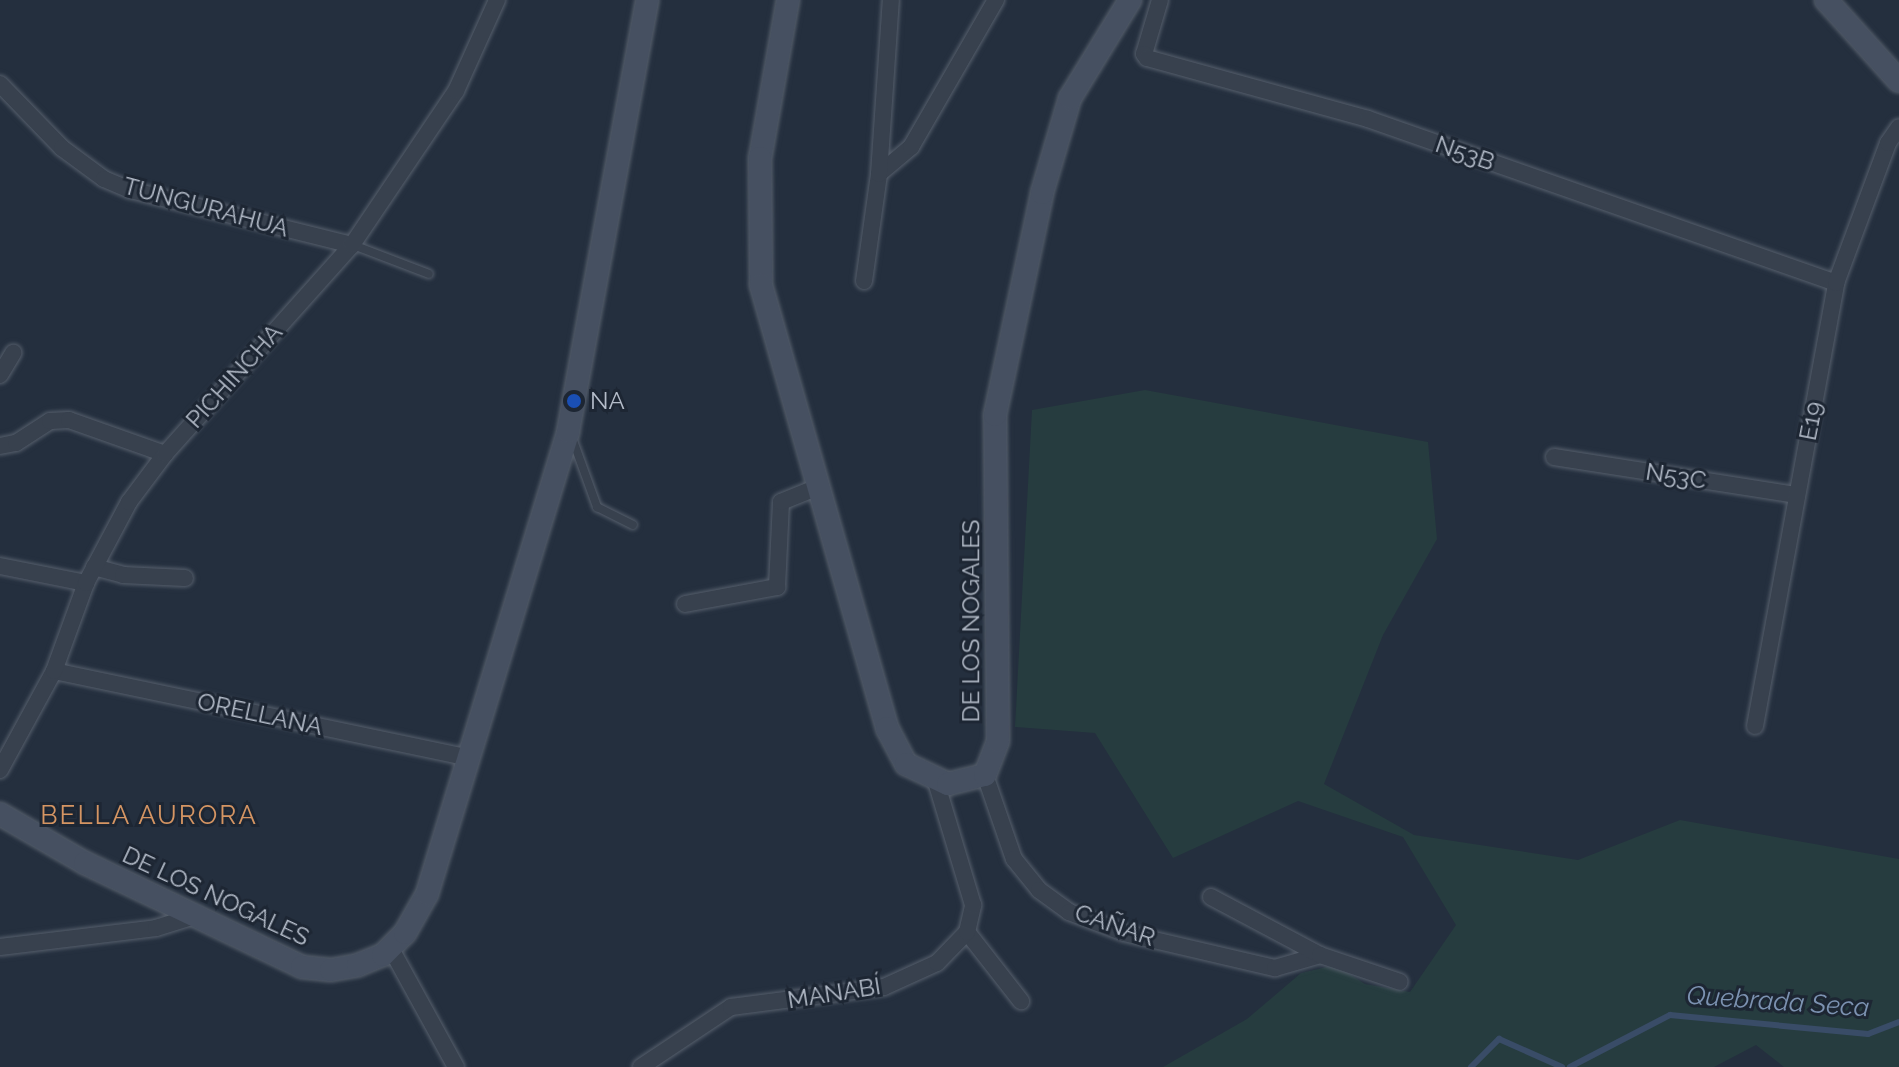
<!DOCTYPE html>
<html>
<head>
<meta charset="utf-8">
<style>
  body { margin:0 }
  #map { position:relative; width:1899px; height:1067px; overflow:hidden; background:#242f3e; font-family:Raleway,sans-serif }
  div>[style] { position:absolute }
  .green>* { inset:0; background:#263c3f }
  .stream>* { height:6px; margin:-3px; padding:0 3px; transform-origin:3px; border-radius:3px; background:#394c67 }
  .roads { filter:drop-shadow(0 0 2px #565f6c) drop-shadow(0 0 2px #565f6c) }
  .lane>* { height:8px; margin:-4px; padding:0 4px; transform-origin:4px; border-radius:4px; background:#38414e }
  .street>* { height:16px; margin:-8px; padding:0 8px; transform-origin:8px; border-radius:8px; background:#38414e }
  .secondary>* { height:22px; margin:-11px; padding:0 11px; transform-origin:11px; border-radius:11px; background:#465061 }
  .dots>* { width:22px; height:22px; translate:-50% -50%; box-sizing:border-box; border:4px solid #1d2633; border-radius:50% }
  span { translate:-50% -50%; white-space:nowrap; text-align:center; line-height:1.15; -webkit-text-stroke:6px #1d2633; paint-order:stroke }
  .street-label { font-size:24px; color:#b4bcc9 }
  .poi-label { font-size:24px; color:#b4bcc9 }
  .left { translate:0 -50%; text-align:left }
  .neighbourhood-label { font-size:26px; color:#d59563; letter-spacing:2px }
  .water-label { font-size:26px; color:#7c92b1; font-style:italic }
</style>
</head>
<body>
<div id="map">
  <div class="green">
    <div style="clip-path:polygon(1145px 390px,1428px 442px,1437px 539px,1383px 635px,1324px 784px,1414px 835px,1578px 860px,1680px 820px,1899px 859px,1899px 1067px,1784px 1067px,1756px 1045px,1714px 1067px,1163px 1067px,1247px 1019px,1301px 973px,1335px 965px,1365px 984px,1410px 992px,1456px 925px,1403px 837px,1298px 801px,1173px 858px,1095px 733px,1015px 727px,1032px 410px)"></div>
  </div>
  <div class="stream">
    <div style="left:1471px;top:1067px;width:40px;rotate:-45deg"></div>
    <div style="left:1499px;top:1039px;width:69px;rotate:24deg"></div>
    <div style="left:1570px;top:1067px;width:113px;rotate:-27.5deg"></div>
    <div style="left:1670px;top:1015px;width:199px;rotate:5.5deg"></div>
    <div style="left:1868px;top:1034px;width:33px;rotate:-21deg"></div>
  </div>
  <div class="roads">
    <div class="lane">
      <div style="left:353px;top:245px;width:81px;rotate:20.9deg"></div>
      <div style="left:571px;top:435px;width:77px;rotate:70.1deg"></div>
      <div style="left:597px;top:507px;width:40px;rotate:26.6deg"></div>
    </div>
    <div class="street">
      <div style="left:1160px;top:0;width:56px;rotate:106.5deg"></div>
      <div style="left:1144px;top:54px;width:5px;rotate:53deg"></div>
      <div style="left:1147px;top:58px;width:229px;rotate:15.4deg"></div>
      <div style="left:1368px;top:119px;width:496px;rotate:19.3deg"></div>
      <div style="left:0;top:84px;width:89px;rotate:45.9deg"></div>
      <div style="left:62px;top:148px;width:52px;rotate:36.4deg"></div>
      <div style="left:104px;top:179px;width:28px;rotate:23deg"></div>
      <div style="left:130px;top:190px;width:229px;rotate:13.9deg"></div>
      <div style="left:879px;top:174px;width:42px;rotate:-40.2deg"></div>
      <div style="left:911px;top:147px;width:170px;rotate:-60deg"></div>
      <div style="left:864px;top:281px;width:108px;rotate:-82deg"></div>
      <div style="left:879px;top:174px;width:174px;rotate:-86.1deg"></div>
      <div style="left:0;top:375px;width:26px;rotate:-59deg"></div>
      <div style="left:0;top:446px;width:16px;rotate:-11deg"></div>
      <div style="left:16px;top:443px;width:40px;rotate:-32.9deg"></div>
      <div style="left:50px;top:421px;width:19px;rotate:-3deg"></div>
      <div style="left:69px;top:420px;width:102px;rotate:19.5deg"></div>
      <div style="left:1554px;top:457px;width:246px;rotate:8.9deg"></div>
      <div style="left:0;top:566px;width:88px;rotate:11.2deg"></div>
      <div style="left:94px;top:567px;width:30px;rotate:15deg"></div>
      <div style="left:123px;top:575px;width:62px;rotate:2.8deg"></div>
      <div style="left:685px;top:604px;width:94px;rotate:-10.5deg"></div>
      <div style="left:777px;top:587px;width:85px;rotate:-87.3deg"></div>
      <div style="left:781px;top:502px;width:38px;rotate:-22deg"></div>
      <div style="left:54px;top:671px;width:422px;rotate:11.8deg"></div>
      <div style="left:1755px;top:726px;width:450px;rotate:-79.6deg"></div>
      <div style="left:1836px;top:283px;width:149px;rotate:-69.6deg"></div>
      <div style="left:1888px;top:143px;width:19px;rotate:-55deg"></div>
      <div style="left:0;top:770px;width:113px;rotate:-61.4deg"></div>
      <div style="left:54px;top:671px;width:94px;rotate:-70deg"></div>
      <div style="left:86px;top:583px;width:92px;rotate:-62deg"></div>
      <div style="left:129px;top:502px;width:60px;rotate:-53.1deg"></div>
      <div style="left:165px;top:454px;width:280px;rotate:-48.2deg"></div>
      <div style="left:352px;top:245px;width:186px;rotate:-56deg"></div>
      <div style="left:456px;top:91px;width:100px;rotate:-65.7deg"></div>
      <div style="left:985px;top:775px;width:89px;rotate:71deg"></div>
      <div style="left:1014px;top:859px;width:40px;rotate:51deg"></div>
      <div style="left:1039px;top:890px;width:37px;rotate:36deg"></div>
      <div style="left:1069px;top:912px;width:59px;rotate:20.9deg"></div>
      <div style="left:1124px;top:933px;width:155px;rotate:13.1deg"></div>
      <div style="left:1275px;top:968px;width:47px;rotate:-16.1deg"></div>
      <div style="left:1211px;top:897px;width:123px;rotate:28deg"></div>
      <div style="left:1320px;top:955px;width:84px;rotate:18.6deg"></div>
      <div style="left:967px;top:932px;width:88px;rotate:52deg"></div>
      <div style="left:0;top:947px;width:157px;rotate:-6.9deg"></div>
      <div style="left:156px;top:928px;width:41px;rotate:-17.1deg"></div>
      <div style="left:390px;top:947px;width:137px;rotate:61.2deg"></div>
      <div style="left:641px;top:1067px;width:108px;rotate:-33.7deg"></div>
      <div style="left:731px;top:1007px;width:154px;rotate:-7.4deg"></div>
      <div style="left:884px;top:987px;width:58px;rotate:-24.4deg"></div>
      <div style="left:937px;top:963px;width:43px;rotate:-45.9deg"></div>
      <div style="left:967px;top:932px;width:28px;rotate:-77deg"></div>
      <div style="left:973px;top:905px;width:128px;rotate:-106.7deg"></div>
    </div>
    <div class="secondary">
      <div style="left:788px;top:0;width:160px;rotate:100deg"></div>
      <div style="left:760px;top:158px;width:127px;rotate:89.5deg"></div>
      <div style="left:761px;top:285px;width:461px;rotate:74.1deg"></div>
      <div style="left:887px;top:728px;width:41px;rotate:62.2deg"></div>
      <div style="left:906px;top:764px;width:47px;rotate:25.5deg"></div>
      <div style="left:948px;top:784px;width:38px;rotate:-14deg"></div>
      <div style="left:985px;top:775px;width:36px;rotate:-69deg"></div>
      <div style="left:998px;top:741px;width:326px;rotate:-90.5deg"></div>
      <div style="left:995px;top:415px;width:227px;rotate:-78deg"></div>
      <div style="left:1042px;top:193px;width:99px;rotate:-73.6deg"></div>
      <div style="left:1070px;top:98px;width:115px;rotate:-58.5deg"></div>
      <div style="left:1826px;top:0;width:109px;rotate:48deg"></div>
      <div style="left:0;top:814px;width:98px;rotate:30deg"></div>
      <div style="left:85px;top:863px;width:241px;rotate:25.6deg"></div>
      <div style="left:302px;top:967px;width:29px;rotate:6deg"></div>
      <div style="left:331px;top:970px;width:27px;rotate:-10deg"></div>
      <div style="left:358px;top:965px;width:27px;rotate:-22deg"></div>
      <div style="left:383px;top:955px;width:31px;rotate:-45deg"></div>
      <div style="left:405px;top:933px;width:45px;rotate:-60.6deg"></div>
      <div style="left:427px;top:894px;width:483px;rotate:-73deg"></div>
      <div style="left:568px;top:432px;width:439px;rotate:-79.6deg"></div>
    </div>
  </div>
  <div class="dots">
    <div style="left:574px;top:401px;background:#1a4fb4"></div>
  </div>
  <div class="street-label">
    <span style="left:1465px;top:153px;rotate:19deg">N53B</span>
    <span style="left:206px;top:207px;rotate:15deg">TUNGURAHUA</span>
    <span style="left:234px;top:376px;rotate:-48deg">PICHINCHA</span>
    <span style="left:1811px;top:421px;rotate:-79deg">E19</span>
    <span style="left:1676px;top:476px;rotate:9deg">N53C</span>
    <span style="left:971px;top:621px;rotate:-90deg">DE LOS NOGALES</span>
    <span style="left:260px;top:714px;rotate:12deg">ORELLANA</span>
    <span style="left:216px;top:896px;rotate:25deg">DE LOS NOGALES</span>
    <span style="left:1115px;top:925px;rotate:19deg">CAÑAR</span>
    <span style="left:834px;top:993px;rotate:-9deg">MANABÍ</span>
  </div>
  <div class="poi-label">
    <span class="left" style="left:590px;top:401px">NA</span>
  </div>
  <div class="neighbourhood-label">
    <span style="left:149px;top:816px">BELLA AURORA</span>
  </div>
  <div class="water-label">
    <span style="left:1778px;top:1002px;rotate:4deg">Quebrada Seca</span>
  </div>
</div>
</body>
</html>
